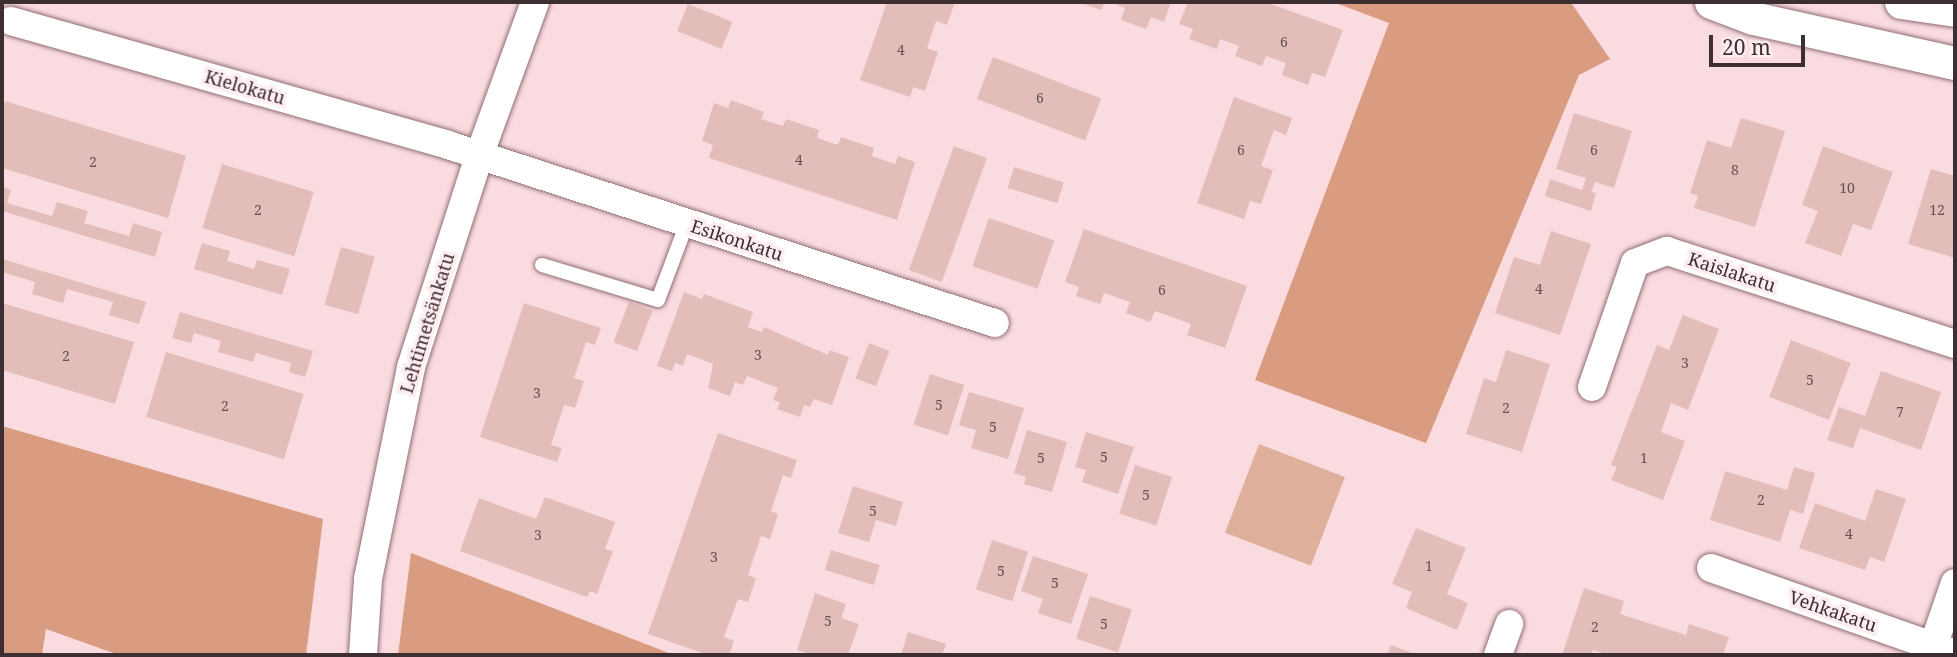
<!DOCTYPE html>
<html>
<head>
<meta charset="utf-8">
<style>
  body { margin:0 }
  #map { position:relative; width:1957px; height:657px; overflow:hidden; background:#fadce0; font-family:"Noto Serif",serif }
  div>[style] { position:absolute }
  .green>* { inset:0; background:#deb09c; transform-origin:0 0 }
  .forest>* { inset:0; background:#d99c81 }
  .building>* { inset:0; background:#e2bdb9; transform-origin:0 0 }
  .roads { filter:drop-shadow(0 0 2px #906e74) drop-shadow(0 0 2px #906e74) }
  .service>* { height:14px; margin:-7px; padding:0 7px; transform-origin:7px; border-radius:7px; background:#fff }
  .minor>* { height:28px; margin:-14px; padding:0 14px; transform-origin:14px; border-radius:14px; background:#fff }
  .tertiary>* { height:33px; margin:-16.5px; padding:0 16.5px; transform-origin:16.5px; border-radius:16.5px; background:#fff }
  span { translate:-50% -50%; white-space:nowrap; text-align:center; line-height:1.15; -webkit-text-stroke:7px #fdedf0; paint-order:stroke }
  .number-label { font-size:14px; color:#665253 }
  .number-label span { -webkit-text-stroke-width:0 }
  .street-label { font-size:18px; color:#3d2e31 }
  .frame { position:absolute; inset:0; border:4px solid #3d2e31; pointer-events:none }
  .scale { position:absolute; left:1709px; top:35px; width:96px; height:32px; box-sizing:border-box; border:4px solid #3d2e31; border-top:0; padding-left:9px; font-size:21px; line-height:24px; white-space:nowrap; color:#3d2e31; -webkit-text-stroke:5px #fdedf0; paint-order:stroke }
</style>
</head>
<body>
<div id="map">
  <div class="green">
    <div style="left:1259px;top:444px;width:92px;height:95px;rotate:21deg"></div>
  </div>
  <div class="forest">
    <div style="clip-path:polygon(1333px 2px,1564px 2px,1572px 4px,1610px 59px,1579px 75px,1426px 443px,1255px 380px,1389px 23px)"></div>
    <div style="clip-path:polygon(2px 426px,323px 519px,306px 655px,119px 655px,46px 629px,42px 655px,2px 655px)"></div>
    <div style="clip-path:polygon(411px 553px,674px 655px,398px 655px)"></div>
  </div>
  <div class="building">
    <div style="clip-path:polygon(887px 2px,955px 2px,947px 25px,936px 21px,927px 48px,938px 52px,925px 91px,913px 87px,910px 97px,860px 80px)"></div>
    <div style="clip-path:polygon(1078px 2px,1105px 2px,1101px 10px)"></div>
    <div style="clip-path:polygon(1110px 2px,1171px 2px,1164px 22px,1151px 17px,1146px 29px,1121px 20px,1125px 8px)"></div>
    <div style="clip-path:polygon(1188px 2px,1265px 2px,1343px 30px,1325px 77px,1312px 73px,1308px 85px,1282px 75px,1286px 63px,1266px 56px,1262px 66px,1235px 56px,1239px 46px,1220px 39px,1217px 49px,1189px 39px,1193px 29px,1179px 24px)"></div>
    <div style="left:688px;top:4px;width:48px;height:29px;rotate:22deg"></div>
    <div style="left:993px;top:57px;width:116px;height:45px;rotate:21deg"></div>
    <div style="clip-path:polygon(1234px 97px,1292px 118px,1286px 135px,1274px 130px,1261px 166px,1273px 170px,1261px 204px,1250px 201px,1244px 219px,1197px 203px)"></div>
    <div style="clip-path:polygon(731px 100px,764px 112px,761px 119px,783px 126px,786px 119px,819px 130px,817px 138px,838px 145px,841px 137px,874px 148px,872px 156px,895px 164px,898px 156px,915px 162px,897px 220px,709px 158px,713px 145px,702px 141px,714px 103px,728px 108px)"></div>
    <div style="clip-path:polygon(5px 101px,186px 156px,168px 218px,2px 168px,2px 111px)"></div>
    <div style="clip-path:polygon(1574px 113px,1632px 131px,1614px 188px,1595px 182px,1591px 192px,1596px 193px,1591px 211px,1545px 196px,1550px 179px,1582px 190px,1586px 178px,1556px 169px)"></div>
    <div style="clip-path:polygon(1741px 118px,1785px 131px,1755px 227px,1694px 208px,1698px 196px,1690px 193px,1707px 140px,1731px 148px)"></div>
    <div style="left:954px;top:146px;width:35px;height:132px;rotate:20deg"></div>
    <div style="clip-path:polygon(1823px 146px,1893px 172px,1871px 230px,1853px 224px,1841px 256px,1805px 243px,1818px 211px,1802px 205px)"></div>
    <div style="left:222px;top:164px;width:96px;height:67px;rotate:17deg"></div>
    <div style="left:1014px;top:167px;width:52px;height:22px;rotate:17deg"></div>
    <div style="clip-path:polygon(1931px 169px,1955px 176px,1955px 258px,1908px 244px)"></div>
    <div style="clip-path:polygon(2px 187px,11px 190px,7px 203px,52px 216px,57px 202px,88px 211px,84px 223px,129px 236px,133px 223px,162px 232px,155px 257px,2px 211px)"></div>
    <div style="left:989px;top:218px;width:69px;height:51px;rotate:19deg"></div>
    <div style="clip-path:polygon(1084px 229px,1247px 286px,1225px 348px,1187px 335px,1191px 324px,1155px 311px,1150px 322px,1126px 313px,1130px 302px,1104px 293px,1100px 304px,1076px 296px,1079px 287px,1065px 282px)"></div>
    <div style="clip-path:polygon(1551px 231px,1591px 244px,1560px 335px,1495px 313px,1514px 257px,1540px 265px)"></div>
    <div style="clip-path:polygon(202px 243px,230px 251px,227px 261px,254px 269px,257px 260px,290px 269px,282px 295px,194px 269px)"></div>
    <div style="left:341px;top:247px;width:35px;height:60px;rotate:16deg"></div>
    <div style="clip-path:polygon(2px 259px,146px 302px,139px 324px,109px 315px,113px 302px,67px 289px,63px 303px,32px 294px,35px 282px,2px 272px)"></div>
    <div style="clip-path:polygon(684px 292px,702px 299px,704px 294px,753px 312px,748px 327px,762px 332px,764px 327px,828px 355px,829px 350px,849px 357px,832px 405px,814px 399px,810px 407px,804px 405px,800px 417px,777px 409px,780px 402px,773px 400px,778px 388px,747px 376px,743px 385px,735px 382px,730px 396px,708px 388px,713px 364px,687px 354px,683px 366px,675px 363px,672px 371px,657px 366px)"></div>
    <div style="left:629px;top:302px;width:25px;height:43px;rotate:21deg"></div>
    <div style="clip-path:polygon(2px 303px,134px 342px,115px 404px,2px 370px)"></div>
    <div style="clip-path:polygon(524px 303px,601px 328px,595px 345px,586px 342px,574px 378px,584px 381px,575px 408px,564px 405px,551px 445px,562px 448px,557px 462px,480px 437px)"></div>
    <div style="clip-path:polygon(180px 312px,313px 351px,305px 377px,289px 372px,291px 363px,256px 353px,253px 362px,218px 352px,221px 341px,194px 333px,191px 343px,172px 338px)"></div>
    <div style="clip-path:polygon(1683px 315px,1719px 329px,1688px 410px,1671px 403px,1661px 432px,1685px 441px,1663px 500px,1611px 480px,1617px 467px,1611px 465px,1657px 345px,1669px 350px)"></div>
    <div style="left:1791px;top:340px;width:64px;height:61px;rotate:21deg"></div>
    <div style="left:869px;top:343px;width:22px;height:38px;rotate:21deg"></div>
    <div style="clip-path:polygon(1506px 350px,1550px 364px,1522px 452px,1466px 434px,1484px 378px,1496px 382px)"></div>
    <div style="left:166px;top:352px;width:144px;height:68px;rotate:17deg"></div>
    <div style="clip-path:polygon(1881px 371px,1941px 392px,1921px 450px,1860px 428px,1853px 448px,1827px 440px,1839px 407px,1865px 416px)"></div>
    <div style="left:930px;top:374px;width:36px;height:53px;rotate:18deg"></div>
    <div style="clip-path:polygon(969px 392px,1024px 408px,1008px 459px,971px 448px,976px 430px,959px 425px)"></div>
    <div style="clip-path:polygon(1027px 430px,1067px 442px,1052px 492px,1024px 484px,1026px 477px,1014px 473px)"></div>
    <div style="clip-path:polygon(1086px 432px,1134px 447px,1118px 494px,1082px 482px,1086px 470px,1075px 467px)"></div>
    <div style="clip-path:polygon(718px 433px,797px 460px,791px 478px,783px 475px,771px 511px,778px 514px,770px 539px,761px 536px,748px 575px,756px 578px,748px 602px,738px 599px,724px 637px,734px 641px,729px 655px,708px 655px,648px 634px)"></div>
    <div style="left:1135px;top:465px;width:39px;height:51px;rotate:18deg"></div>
    <div style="clip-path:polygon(1794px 467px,1815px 473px,1803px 514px,1790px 510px,1780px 542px,1710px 520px,1725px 471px,1787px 490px)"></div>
    <div style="clip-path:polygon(853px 486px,903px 502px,896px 526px,876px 520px,869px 542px,838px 533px)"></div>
    <div style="clip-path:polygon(1876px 489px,1906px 499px,1884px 562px,1870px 557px,1865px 570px,1799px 548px,1815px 503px,1865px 521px)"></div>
    <div style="clip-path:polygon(545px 497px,615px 522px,605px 549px,613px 551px,597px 594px,590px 591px,587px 597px,460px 551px,479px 498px,536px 519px)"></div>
    <div style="clip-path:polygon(1416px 528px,1466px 548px,1447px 594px,1468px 603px,1457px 630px,1406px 608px,1412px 592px,1392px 584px)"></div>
    <div style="left:992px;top:540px;width:38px;height:52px;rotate:18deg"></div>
    <div style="left:831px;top:550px;width:51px;height:21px;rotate:17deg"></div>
    <div style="clip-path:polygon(1033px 556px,1088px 574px,1071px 624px,1038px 613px,1043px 599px,1021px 591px)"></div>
    <div style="clip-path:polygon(1584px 588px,1624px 601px,1620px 614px,1686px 635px,1689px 624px,1729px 637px,1723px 655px,1608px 655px,1593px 650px,1591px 655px,1562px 655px)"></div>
    <div style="clip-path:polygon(815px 593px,846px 604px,841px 618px,859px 624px,848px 655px,813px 655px,797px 650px)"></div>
    <div style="left:1090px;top:596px;width:44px;height:45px;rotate:18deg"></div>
    <div style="clip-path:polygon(908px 632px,946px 644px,942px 655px,901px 655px)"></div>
    <div style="clip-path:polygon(1391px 645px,1418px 655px,1387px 655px)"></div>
  </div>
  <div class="roads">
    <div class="service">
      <div style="left:542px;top:265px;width:121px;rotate:16.8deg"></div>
      <div style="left:658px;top:300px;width:82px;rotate:-69.4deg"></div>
    </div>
    <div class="minor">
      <div style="left:11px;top:21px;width:454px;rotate:15.8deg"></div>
      <div style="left:448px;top:145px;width:575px;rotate:18.03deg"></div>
      <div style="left:1592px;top:387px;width:131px;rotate:-70.9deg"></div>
      <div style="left:1635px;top:263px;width:34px;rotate:-21deg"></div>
      <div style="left:1667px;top:251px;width:303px;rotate:17.9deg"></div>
      <div style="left:1711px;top:568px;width:259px;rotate:19.4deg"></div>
      <div style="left:363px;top:655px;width:76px;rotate:-86.2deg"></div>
      <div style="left:368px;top:579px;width:216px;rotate:-78.5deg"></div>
      <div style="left:411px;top:367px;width:222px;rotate:-72.1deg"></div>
      <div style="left:479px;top:156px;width:164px;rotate:-70deg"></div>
      <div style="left:1498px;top:655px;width:33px;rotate:-70deg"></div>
      <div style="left:1930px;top:655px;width:76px;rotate:-70.9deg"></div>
    </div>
    <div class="tertiary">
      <div style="left:1711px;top:2px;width:45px;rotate:20.9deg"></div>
      <div style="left:1753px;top:18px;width:207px;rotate:12.6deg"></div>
      <div style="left:1901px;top:2px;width:55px;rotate:8.4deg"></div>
    </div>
  </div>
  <div class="number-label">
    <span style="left:1284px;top:42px">6</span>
    <span style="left:901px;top:50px">4</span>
    <span style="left:1040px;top:98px">6</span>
    <span style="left:1241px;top:150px">6</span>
    <span style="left:1594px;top:150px">6</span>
    <span style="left:799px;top:160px">4</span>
    <span style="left:93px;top:162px">2</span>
    <span style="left:1735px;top:170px">8</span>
    <span style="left:1847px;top:188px">10</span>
    <span style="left:258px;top:210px">2</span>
    <span style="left:1937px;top:210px">12</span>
    <span style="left:1539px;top:289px">4</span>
    <span style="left:1162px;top:290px">6</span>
    <span style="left:758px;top:355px">3</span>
    <span style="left:66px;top:356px">2</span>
    <span style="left:1685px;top:363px">3</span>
    <span style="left:1810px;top:380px">5</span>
    <span style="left:537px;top:393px">3</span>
    <span style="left:939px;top:405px">5</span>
    <span style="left:225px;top:406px">2</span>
    <span style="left:1506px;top:408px">2</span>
    <span style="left:1900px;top:412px">7</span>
    <span style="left:993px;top:427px">5</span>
    <span style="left:1104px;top:457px">5</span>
    <span style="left:1041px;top:458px">5</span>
    <span style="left:1644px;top:458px">1</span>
    <span style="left:1146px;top:495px">5</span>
    <span style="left:1761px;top:500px">2</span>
    <span style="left:873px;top:511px">5</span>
    <span style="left:1849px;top:534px">4</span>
    <span style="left:538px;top:535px">3</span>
    <span style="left:714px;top:557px">3</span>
    <span style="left:1429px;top:566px">1</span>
    <span style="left:1001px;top:571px">5</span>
    <span style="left:1055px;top:583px">5</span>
    <span style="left:828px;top:621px">5</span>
    <span style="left:1104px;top:624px">5</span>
    <span style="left:1595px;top:627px">2</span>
  </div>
  <div class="street-label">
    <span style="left:245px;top:87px;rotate:16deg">Kielokatu</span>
    <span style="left:737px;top:240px;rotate:18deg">Esikonkatu</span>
    <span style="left:1732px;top:272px;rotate:18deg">Kaislakatu</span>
    <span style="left:427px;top:323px;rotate:-73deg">Lehtimetsänkatu</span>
    <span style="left:1833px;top:611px;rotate:19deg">Vehkakatu</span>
  </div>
  <div class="frame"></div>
  <div class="scale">20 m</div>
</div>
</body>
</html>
